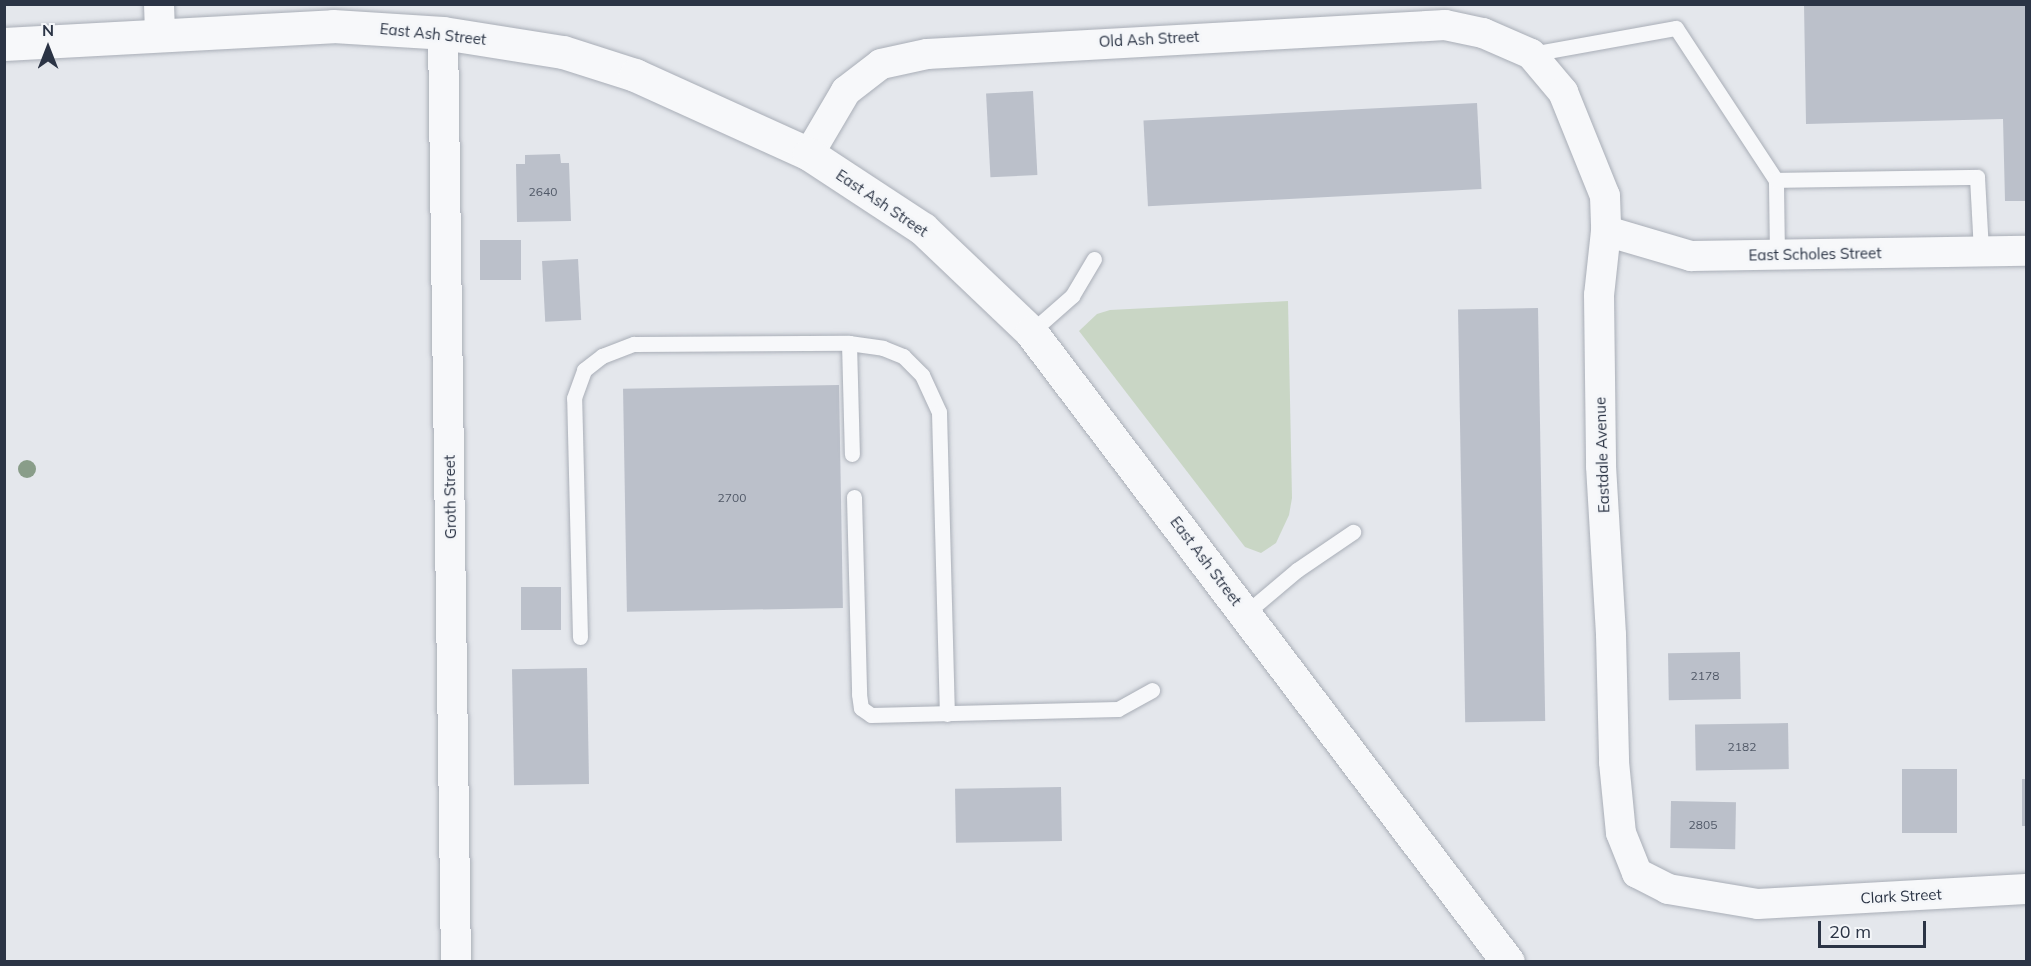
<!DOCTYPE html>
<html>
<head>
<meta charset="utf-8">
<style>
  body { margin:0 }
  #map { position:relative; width:2031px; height:966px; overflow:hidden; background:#e4e7ec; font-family:Mulish,sans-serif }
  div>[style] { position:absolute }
  .green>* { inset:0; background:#c9d6c5 }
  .building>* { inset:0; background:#bbc0ca; transform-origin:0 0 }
  .roads { filter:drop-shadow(0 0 2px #a9aeb7) drop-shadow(0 0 2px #a9aeb7) }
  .service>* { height:15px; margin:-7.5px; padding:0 7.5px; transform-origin:7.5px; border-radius:7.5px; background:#f7f8fa }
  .minor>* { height:30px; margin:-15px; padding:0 15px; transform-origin:15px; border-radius:15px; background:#f7f8fa }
  .tertiary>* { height:33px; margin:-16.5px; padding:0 16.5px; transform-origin:16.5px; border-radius:16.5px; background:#f7f8fa }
  .trees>* { width:18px; height:18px; margin:-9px; border-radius:50%; background:#899d89 }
  span { translate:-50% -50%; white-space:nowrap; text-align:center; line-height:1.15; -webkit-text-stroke:5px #f4f6f9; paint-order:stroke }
  .number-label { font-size:12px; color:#4f5766 }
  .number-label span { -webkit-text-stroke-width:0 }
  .street-label { font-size:15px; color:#2b3445 }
  .frame { position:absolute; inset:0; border:6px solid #2b3445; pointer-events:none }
  .north { position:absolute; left:18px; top:18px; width:60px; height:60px; -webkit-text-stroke:4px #f4f6f9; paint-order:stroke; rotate:0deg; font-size:16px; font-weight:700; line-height:24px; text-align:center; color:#2b3445 }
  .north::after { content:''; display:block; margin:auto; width:21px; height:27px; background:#2b3445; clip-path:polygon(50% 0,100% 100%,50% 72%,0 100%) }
  .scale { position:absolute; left:1818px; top:921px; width:108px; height:27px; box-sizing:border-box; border:3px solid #2b3445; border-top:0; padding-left:8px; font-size:18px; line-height:21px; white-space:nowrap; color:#2b3445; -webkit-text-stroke:4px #f4f6f9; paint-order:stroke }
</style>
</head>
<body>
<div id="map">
  <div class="green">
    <div style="clip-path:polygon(1288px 301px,1292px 498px,1289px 515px,1276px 543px,1261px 553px,1245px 547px,1079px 331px,1097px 314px,1110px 310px)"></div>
  </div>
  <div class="building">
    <div style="clip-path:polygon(1804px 4px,2026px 4px,2026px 201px,2005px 201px,2003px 119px,1806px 124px)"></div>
    <div style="left:1033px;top:91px;width:84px;height:47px;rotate:87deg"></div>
    <div style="left:1477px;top:103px;width:86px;height:334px;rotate:87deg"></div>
    <div style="clip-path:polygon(560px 154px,561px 163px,569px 163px,571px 221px,517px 222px,516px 164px,525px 164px,525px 155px)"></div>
    <div style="left:521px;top:240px;width:40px;height:41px;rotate:90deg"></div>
    <div style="left:578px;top:259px;width:61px;height:36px;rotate:87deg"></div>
    <div style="left:1538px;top:308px;width:413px;height:80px;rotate:89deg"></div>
    <div style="left:839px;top:385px;width:223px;height:216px;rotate:89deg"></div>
    <div style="left:521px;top:587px;width:40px;height:43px"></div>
    <div style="left:1740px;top:652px;width:47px;height:72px;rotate:89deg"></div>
    <div style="left:587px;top:668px;width:116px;height:75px;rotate:89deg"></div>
    <div style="left:1788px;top:723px;width:46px;height:93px;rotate:89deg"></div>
    <div style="left:1902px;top:769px;width:55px;height:64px"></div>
    <div style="left:2022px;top:779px;width:4px;height:47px"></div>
    <div style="left:1061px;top:787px;width:54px;height:106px;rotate:89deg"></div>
    <div style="left:1671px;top:801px;width:65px;height:47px;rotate:1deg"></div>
  </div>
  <div class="roads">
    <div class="service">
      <div style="left:1531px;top:54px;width:147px;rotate:-10.2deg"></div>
      <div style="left:1676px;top:28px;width:182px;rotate:56.7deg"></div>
      <div style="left:1777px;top:256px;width:76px;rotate:-90.8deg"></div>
      <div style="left:1776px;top:180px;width:201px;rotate:-0.9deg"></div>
      <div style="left:1977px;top:177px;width:73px;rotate:86.9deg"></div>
      <div style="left:1031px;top:332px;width:55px;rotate:-41.3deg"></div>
      <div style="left:1072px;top:296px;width:43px;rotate:-59.3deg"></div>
      <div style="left:849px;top:343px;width:111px;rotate:88.5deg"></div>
      <div style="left:854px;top:497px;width:197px;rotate:88.5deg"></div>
      <div style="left:859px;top:694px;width:14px;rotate:82deg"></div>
      <div style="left:861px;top:708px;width:12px;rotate:35deg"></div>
      <div style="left:871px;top:715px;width:247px;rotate:-1.4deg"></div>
      <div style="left:1118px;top:709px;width:39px;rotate:-29deg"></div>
      <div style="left:1246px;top:613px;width:67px;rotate:-40.1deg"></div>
      <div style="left:1297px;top:570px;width:68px;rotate:-34.2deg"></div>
      <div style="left:580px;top:637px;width:239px;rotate:-91.4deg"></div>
      <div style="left:574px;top:398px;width:30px;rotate:-70deg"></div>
      <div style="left:584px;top:370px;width:23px;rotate:-38deg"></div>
      <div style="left:602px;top:356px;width:34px;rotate:-21deg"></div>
      <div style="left:634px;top:344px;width:215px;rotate:-0.3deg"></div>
      <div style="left:849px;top:343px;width:34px;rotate:8deg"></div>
      <div style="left:883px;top:348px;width:22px;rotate:22deg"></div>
      <div style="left:903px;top:356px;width:27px;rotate:45deg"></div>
      <div style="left:922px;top:375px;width:41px;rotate:65.3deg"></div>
      <div style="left:939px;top:412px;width:302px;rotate:88.5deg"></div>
    </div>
    <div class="minor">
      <div style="left:159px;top:4px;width:29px;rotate:88deg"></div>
      <div style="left:443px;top:33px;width:929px;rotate:89.2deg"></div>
      <div style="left:809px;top:154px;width:73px;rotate:-59.6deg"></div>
      <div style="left:846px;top:91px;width:44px;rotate:-37.6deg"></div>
      <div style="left:881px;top:64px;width:47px;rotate:-12.3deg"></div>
      <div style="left:927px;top:54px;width:519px;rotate:-3.2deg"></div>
      <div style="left:1445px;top:25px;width:39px;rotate:12deg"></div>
      <div style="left:1483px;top:33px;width:52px;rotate:23.6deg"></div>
      <div style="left:1531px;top:54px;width:50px;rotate:49.9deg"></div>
      <div style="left:1563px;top:92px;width:112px;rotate:68deg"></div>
      <div style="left:1605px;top:196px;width:35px;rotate:88deg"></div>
      <div style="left:1606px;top:231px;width:64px;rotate:96.2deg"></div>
      <div style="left:1599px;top:295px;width:171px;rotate:89.3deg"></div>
      <div style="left:1601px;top:466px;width:169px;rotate:86.6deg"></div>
      <div style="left:1611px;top:635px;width:127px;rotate:88.6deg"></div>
      <div style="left:1614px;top:762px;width:71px;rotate:84.4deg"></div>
      <div style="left:1621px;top:833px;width:43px;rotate:68.2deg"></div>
      <div style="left:1637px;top:873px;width:35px;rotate:27deg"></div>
      <div style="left:1668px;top:889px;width:91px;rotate:9.5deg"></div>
      <div style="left:1758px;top:904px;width:268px;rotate:-3.2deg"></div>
      <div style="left:1606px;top:231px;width:89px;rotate:16.4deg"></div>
      <div style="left:1691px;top:256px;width:335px;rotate:-0.9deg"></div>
    </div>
    <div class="tertiary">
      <div style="left:4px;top:44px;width:329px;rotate:-3.1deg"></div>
      <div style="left:333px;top:26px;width:110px;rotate:3.6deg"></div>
      <div style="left:443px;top:33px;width:121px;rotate:9deg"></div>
      <div style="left:563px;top:52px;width:76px;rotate:17.7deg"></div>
      <div style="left:635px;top:75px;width:191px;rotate:24.4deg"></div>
      <div style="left:809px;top:154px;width:136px;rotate:33.3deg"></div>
      <div style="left:923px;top:229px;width:149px;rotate:43.6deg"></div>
      <div style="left:1031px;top:332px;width:790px;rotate:52.87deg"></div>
    </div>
  </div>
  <div class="trees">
    <div style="left:27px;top:469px"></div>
  </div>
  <div class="number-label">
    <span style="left:543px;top:192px">2640</span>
    <span style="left:732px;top:498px">2700</span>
    <span style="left:1705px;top:676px">2178</span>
    <span style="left:1742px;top:747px">2182</span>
    <span style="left:1703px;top:825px">2805</span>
  </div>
  <div class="street-label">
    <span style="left:433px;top:34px;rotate:6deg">East Ash Street</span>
    <span style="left:1149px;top:39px;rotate:-3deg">Old Ash Street</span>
    <span style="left:882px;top:203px;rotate:34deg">East Ash Street</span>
    <span style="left:1815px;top:254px;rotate:-1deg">East Scholes Street</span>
    <span style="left:1602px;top:455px;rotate:-92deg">Eastdale Avenue</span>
    <span style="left:450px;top:497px;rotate:-91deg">Groth Street</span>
    <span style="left:1206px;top:561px;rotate:53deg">East Ash Street</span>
    <span style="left:1901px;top:896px;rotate:-3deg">Clark Street</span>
  </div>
  <div class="frame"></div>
  <div class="north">N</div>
  <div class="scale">20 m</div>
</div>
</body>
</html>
